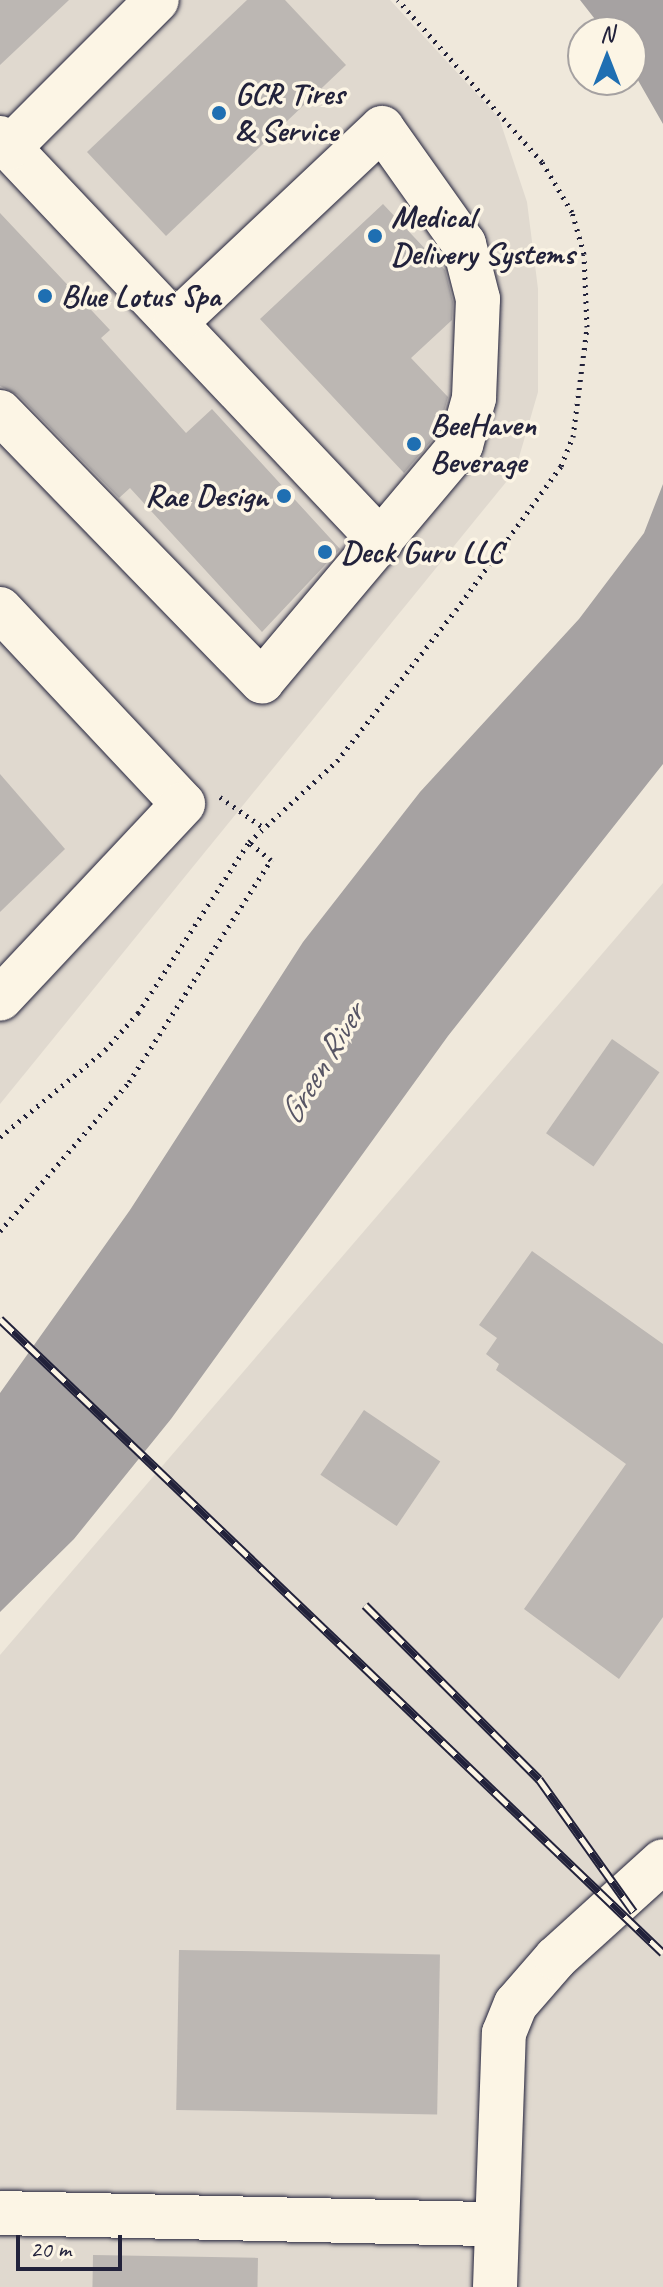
<!DOCTYPE html>
<html>
<head>
<meta charset="utf-8">
<style>
  body { margin:0 }
  #map { position:relative; width:663px; height:2287px; overflow:hidden; background:#efe8db; font-family:Caveat,sans-serif }
  div>[style] { position:absolute }
  .built>* { inset:0; background:#e0d9cf }
  .water>* { inset:0; background:#a6a2a2 }
  .building>* { inset:0; background:#bcb7b3; transform-origin:0 0 }
  .path>* { height:5px; margin-top:-2.5px; transform-origin:0; background:repeating-linear-gradient(90deg,#22223b 0 2px,transparent 0 8px) }
  .roads { filter:drop-shadow(0 0 2px #22223b) drop-shadow(0 0 2px #22223b) }
  .minor>* { height:44px; margin:-22px; padding:0 22px; transform-origin:22px; border-radius:22px; background:#fcf5e5 }
  .rail>* { height:9px; margin-top:-4.5px; transform-origin:0; background:repeating-linear-gradient(90deg,#fcf5e5 0 18px,#22223b 0 36px); box-sizing:border-box; border-block:2px solid #22223b }
  .dots>* { width:22px; height:22px; translate:-50% -50%; box-sizing:border-box; border:4px solid #fcf5e5; border-radius:50% }
  span { translate:-50% -50%; white-space:nowrap; text-align:center; line-height:1.15; -webkit-text-stroke:7px #fcf5e5; paint-order:stroke }
  .poi-label { font-size:32px; color:#22223b; font-weight:700 }
  .left { translate:0 -50%; text-align:left }
  .right { translate:-100% -50%; text-align:right }
  .water-label { font-size:34px; color:#575564; font-style:italic }
  .north { position:absolute; left:567px; top:16px; width:80px; height:80px; box-sizing:border-box; background:#fcf5e5; border:2px solid #a5a1a1; border-radius:50%; rotate:0deg; font-size:22px; font-weight:700; line-height:32px; text-align:center; color:#22223b }
  .north::after { content:''; display:block; margin:auto; width:28px; height:36px; background:#1f6fb2; clip-path:polygon(50% 0,100% 100%,50% 72%,0 100%) }
  .scale { position:absolute; left:16px; top:2235px; width:106px; height:36px; box-sizing:border-box; border:4px solid #22223b; border-top:0; padding-left:10px; font-size:24px; line-height:28px; white-space:nowrap; color:#22223b; -webkit-text-stroke:6px #fcf5e5; paint-order:stroke }
</style>
</head>
<body>
<div id="map">
  <div class="built">
    <div style="clip-path:polygon(0 0,390px 0,499px 118px,527px 202px,538px 289px,538px 392px,515px 471px,0 1104px)"></div>
    <div style="clip-path:polygon(663px 883px,663px 2287px,0 2287px,0 1655px)"></div>
  </div>
  <div class="water">
    <div style="clip-path:polygon(580px 0,663px 0,663px 124px,631px 68px,631px 32px,605px 32px)"></div>
    <div style="clip-path:polygon(663px 484px,663px 764px,448px 1036px,171px 1419px,74px 1539px,0 1612px,0 1393px,130px 1210px,303px 942px,420px 792px,579px 619px,644px 533px)"></div>
  </div>
  <div class="building">
    <div style="clip-path:polygon(0 0,69px 0,0 65px)"></div>
    <div style="clip-path:polygon(247px 0,285px 0,346px 65px,166px 236px,87px 152px)"></div>
    <div style="clip-path:polygon(383px 204px,445px 270px,453px 302px,452px 320px,411px 358px,448px 397px,438px 433px,404px 473px,260px 319px)"></div>
    <div style="clip-path:polygon(0 213px,110px 330px,101px 338px,186px 433px,212px 409px,340px 549px,262px 632px,130px 488px,119px 498px,18px 395px,0 386px)"></div>
    <div style="clip-path:polygon(0 774px,65px 849px,0 912px)"></div>
    <div style="left:612px;top:1039px;width:58px;height:115px;rotate:35deg"></div>
    <div style="clip-path:polygon(532px 1251px,663px 1344px,663px 1617px,619px 1679px,524px 1609px,626px 1464px,496px 1370px,499px 1364px,486px 1354px,497px 1338px,479px 1325px)"></div>
    <div style="left:364px;top:1410px;width:92px;height:78px;rotate:34deg"></div>
    <div style="left:179px;top:1950px;width:261px;height:160px;rotate:1deg"></div>
    <div style="left:93px;top:2255px;width:165px;height:32px;rotate:1deg"></div>
  </div>
  <div class="path">
    <div style="left:220px;top:797px;width:54px;rotate:35.2deg"></div>
    <div style="left:0;top:1137px;width:136px;rotate:-39.6deg"></div>
    <div style="left:105px;top:1050px;width:50px;rotate:-48.3deg"></div>
    <div style="left:138px;top:1013px;width:204px;rotate:-57deg"></div>
    <div style="left:249px;top:842px;width:120px;rotate:-42.6deg"></div>
    <div style="left:337px;top:761px;width:192px;rotate:-51.8deg"></div>
    <div style="left:456px;top:610px;width:178px;rotate:-53.9deg"></div>
    <div style="left:561px;top:466px;width:31px;rotate:-68deg"></div>
    <div style="left:573px;top:437px;width:111px;rotate:-82.7deg"></div>
    <div style="left:587px;top:327px;width:73px;rotate:-92.4deg"></div>
    <div style="left:584px;top:254px;width:44px;rotate:-105.9deg"></div>
    <div style="left:572px;top:212px;width:58px;rotate:-121deg"></div>
    <div style="left:542px;top:162px;width:217px;rotate:-131.6deg"></div>
    <div style="left:0;top:1231px;width:197px;rotate:-49.1deg"></div>
    <div style="left:129px;top:1082px;width:264px;rotate:-57.4deg"></div>
    <div style="left:271px;top:860px;width:28px;rotate:-141deg"></div>
  </div>
  <div class="roads">
    <div class="minor">
      <div style="left:0;top:138px;width:555px;rotate:46.61deg"></div>
      <div style="left:9px;top:148px;width:209px;rotate:-45deg"></div>
      <div style="left:0;top:412px;width:376px;rotate:45.8deg"></div>
      <div style="left:262px;top:681px;width:309px;rotate:-49.9deg"></div>
      <div style="left:461px;top:445px;width:49px;rotate:-74.5deg"></div>
      <div style="left:474px;top:398px;width:99px;rotate:-87.7deg"></div>
      <div style="left:478px;top:299px;width:57px;rotate:-104.3deg"></div>
      <div style="left:464px;top:244px;width:142px;rotate:-125.3deg"></div>
      <div style="left:382px;top:128px;width:284px;rotate:136.7deg"></div>
      <div style="left:0;top:609px;width:267px;rotate:46.8deg"></div>
      <div style="left:183px;top:804px;width:267px;rotate:133.2deg"></div>
      <div style="left:0;top:2213px;width:497px;rotate:1.3deg"></div>
      <div style="left:495px;top:2287px;width:254px;rotate:-88deg"></div>
      <div style="left:504px;top:2033px;width:31px;rotate:-68deg"></div>
      <div style="left:516px;top:2004px;width:61px;rotate:-49deg"></div>
      <div style="left:556px;top:1958px;width:144px;rotate:-42.2deg"></div>
    </div>
  </div>
  <div class="rail">
    <div style="left:0;top:1319px;width:917px;rotate:43.72deg"></div>
    <div style="left:365px;top:1605px;width:246px;rotate:45deg"></div>
    <div style="left:539px;top:1779px;width:163px;rotate:54.5deg"></div>
  </div>
  <div class="dots">
    <div style="left:219px;top:113px;background:#1f6fb2"></div>
    <div style="left:375px;top:236px;background:#1f6fb2"></div>
    <div style="left:45px;top:296px;background:#1f6fb2"></div>
    <div style="left:414px;top:444px;background:#1f6fb2"></div>
    <div style="left:284px;top:496px;background:#1f6fb2"></div>
    <div style="left:325px;top:552px;background:#1f6fb2"></div>
  </div>
  <div class="poi-label">
    <span class="left" style="left:235px;top:113px">GCR Tires<br>&amp; Service</span>
    <span class="left" style="left:391px;top:236px">Medical<br>Delivery Systems</span>
    <span class="left" style="left:61px;top:296px">Blue Lotus Spa</span>
    <span class="left" style="left:430px;top:444px">BeeHaven<br>Beverage</span>
    <span class="right" style="left:268px;top:496px">Rae Design</span>
    <span class="left" style="left:341px;top:552px">Deck Guru LLC</span>
  </div>
  <div class="water-label">
    <span style="left:321px;top:1064px;rotate:-59deg">Green River</span>
  </div>
  <div class="north">N</div>
  <div class="scale">20 m</div>
</div>
</body>
</html>
